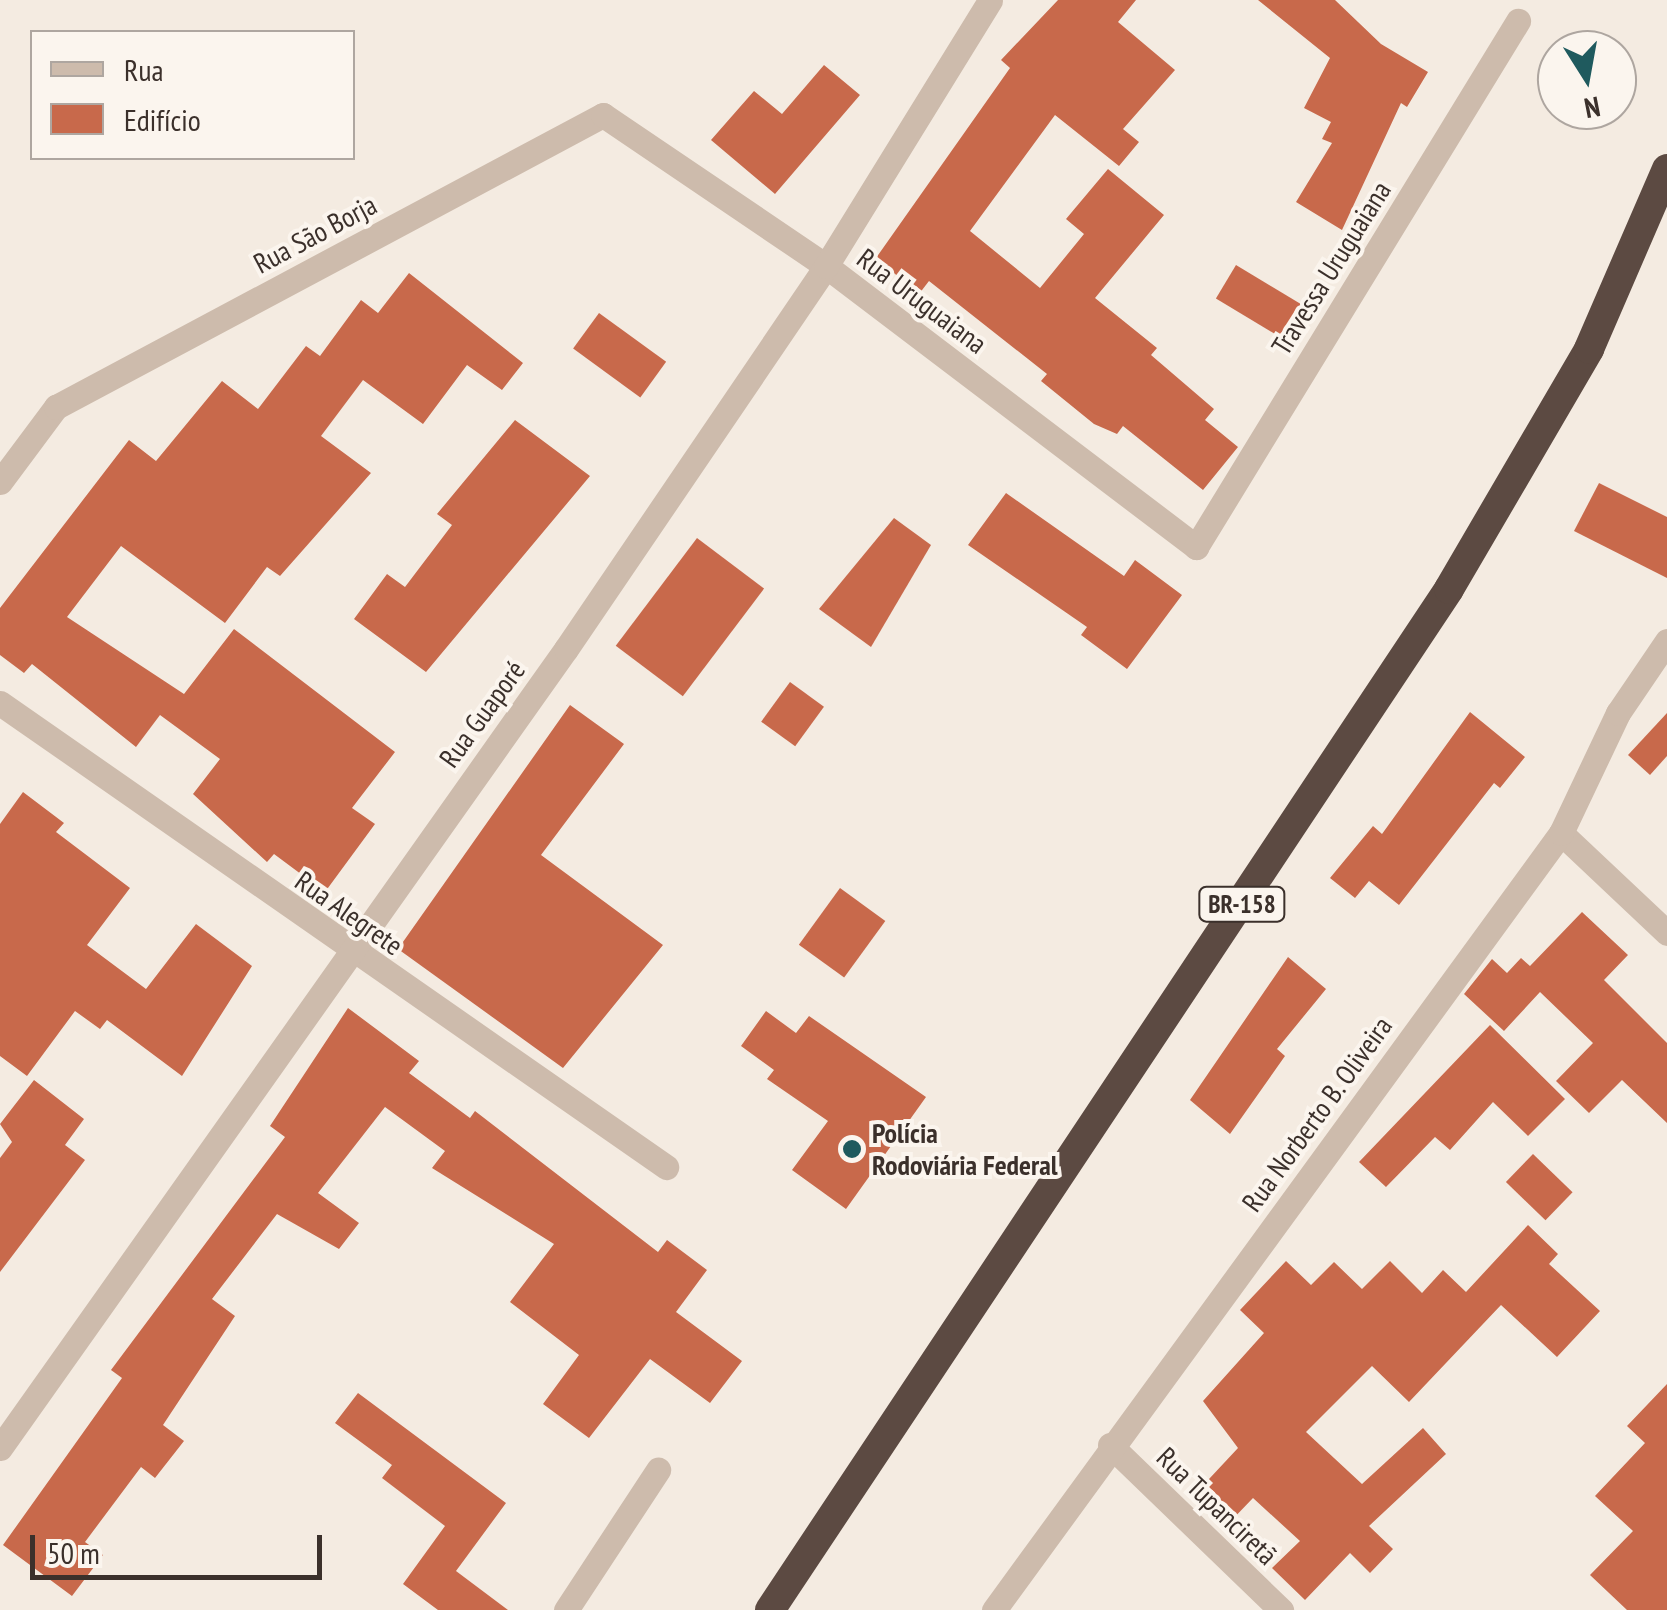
<!DOCTYPE html>
<html>
<head>
<meta charset="utf-8">
<style>
  body { margin:0 }
  #map { position:relative; width:1667px; height:1610px; overflow:hidden; background:#f4ebe1; font-family:"PT Sans Narrow",sans-serif }
  div>[style] { position:absolute }
  .building>* { inset:0; background:#c8694b; transform-origin:0 0 }
  .minor>* { height:25px; margin:-12.5px; padding:0 12.5px; transform-origin:12.5px; border-radius:12.5px; background:#cdbbac }
  .highway>* { height:30px; margin:-15px; padding:0 15px; transform-origin:15px; border-radius:15px; background:#5c4a42 }
  .dots>* { width:28px; height:28px; translate:-50% -50%; box-sizing:border-box; border:5px solid #fbf5ee; border-radius:50% }
  span { translate:-50% -50%; white-space:nowrap; text-align:center; line-height:1.15; -webkit-text-stroke:8px #fbf5ee; paint-order:stroke }
  .shield-label span { padding:2px 8px; background:#fbf5ee; border:2px solid; border-radius:8px; -webkit-text-stroke-width:0 }
  .shield-label { font-size:25px; color:#3b302b; font-weight:700 }
  .street-label { font-size:28px; color:#3b302b }
  .poi-label { font-size:28px; color:#3b302b; font-weight:700 }
  .left { translate:0 -50%; text-align:left }
  .legend { position:absolute; left:30px; top:30px; width:325px; height:130px; box-sizing:border-box; background:#fbf5ee; border:2px solid #aea6a0; margin:0; padding:12px 18px; list-style:none; font-size:30px; color:#3b302b }
  .legend li { display:flex; align-items:center; gap:20px; height:50px }
  .legend b { width:50px; border:2px solid #aea6a0 }
  .north { position:absolute; left:1537px; top:30px; width:100px; height:100px; box-sizing:border-box; background:#fbf5ee; border:2px solid #aea6a0; border-radius:50%; rotate:169deg; font-size:28px; font-weight:700; line-height:40px; text-align:center; color:#3b302b }
  .north::after { content:''; display:block; margin:auto; width:35px; height:45px; background:#1f5a5e; clip-path:polygon(50% 0,100% 100%,50% 72%,0 100%) }
  .scale { position:absolute; left:30px; top:1535px; width:292px; height:45px; box-sizing:border-box; border:5px solid #3b302b; border-top:0; padding-left:12px; font-size:30px; line-height:35px; white-space:nowrap; color:#3b302b; -webkit-text-stroke:8px #fbf5ee; paint-order:stroke }
</style>
</head>
<body>
<div id="map">
  <div class="building">
    <div style="clip-path:polygon(1058px 0,1136px 0,1118px 22px,1175px 70px,1123px 129px,1139px 142px,1119px 166px,1055px 115px,970px 231px,1040px 288px,1084px 234px,1066px 219px,1108px 169px,1164px 215px,1095px 298px,1157px 348px,1151px 355px,1214px 409px,1205px 420px,1238px 447px,1203px 490px,1123px 426px,1117px 434px,1094px 424px,1041px 381px,1047px 374px,929px 281px,919px 294px,876px 258px,1010px 68px,1001px 60px)"></div>
    <div style="clip-path:polygon(1258px 0,1335px 0,1381px 44px,1428px 72px,1407px 107px,1401px 103px,1342px 230px,1296px 202px,1332px 143px,1322px 139px,1331px 122px,1304px 108px,1330px 58px)"></div>
    <div style="clip-path:polygon(824px 65px,860px 95px,775px 194px,711px 140px,754px 91px,782px 114px)"></div>
    <div style="left:1236px;top:265px;width:78px;height:39px;rotate:31deg"></div>
    <div style="clip-path:polygon(409px 273px,523px 363px,502px 390px,467px 365px,423px 424px,363px 380px,321px 436px,371px 473px,280px 576px,267px 567px,225px 623px,121px 546px,67px 617px,184px 694px,234px 629px,395px 752px,352px 808px,375px 824px,325px 892px,274px 854px,267px 862px,193px 794px,220px 759px,160px 715px,136px 747px,32px 664px,24px 673px,0 655px,0 608px,129px 440px,156px 461px,222px 381px,258px 409px,306px 346px,320px 356px,361px 300px,378px 313px)"></div>
    <div style="left:599px;top:313px;width:83px;height:44px;rotate:36deg"></div>
    <div style="clip-path:polygon(515px 420px,590px 476px,426px 672px,354px 619px,387px 574px,405px 587px,452px 525px,437px 514px)"></div>
    <div style="clip-path:polygon(1599px 483px,1667px 517px,1667px 578px,1574px 531px)"></div>
    <div style="clip-path:polygon(1006px 493px,1124px 576px,1135px 560px,1182px 595px,1127px 669px,1081px 635px,1087px 627px,968px 545px)"></div>
    <div style="clip-path:polygon(894px 518px,931px 545px,871px 647px,819px 609px)"></div>
    <div style="left:697px;top:538px;width:84px;height:135px;rotate:37deg"></div>
    <div style="left:790px;top:682px;width:42px;height:49px;rotate:36deg"></div>
    <div style="clip-path:polygon(570px 705px,624px 744px,541px 855px,663px 945px,563px 1068px,398px 949px)"></div>
    <div style="clip-path:polygon(1470px 712px,1525px 757px,1500px 788px,1494px 783px,1399px 905px,1369px 881px,1355px 898px,1330px 878px,1373px 826px,1382px 834px)"></div>
    <div style="clip-path:polygon(1667px 713px,1667px 756px,1650px 775px,1628px 755px)"></div>
    <div style="clip-path:polygon(23px 792px,64px 823px,56px 832px,130px 888px,87px 945px,146px 989px,196px 924px,252px 966px,182px 1076px,107px 1020px,100px 1029px,75px 1011px,27px 1076px,0 1056px,0 824px)"></div>
    <div style="left:840px;top:888px;width:56px;height:70px;rotate:36deg"></div>
    <div style="clip-path:polygon(1582px 912px,1628px 955px,1604px 980px,1667px 1043px,1667px 1123px,1622px 1080px,1589px 1113px,1556px 1081px,1593px 1043px,1540px 992px,1504px 1031px,1464px 994px,1492px 959px,1507px 973px,1521px 958px,1530px 966px)"></div>
    <div style="clip-path:polygon(1288px 957px,1326px 989px,1277px 1049px,1285px 1056px,1230px 1134px,1190px 1100px)"></div>
    <div style="clip-path:polygon(348px 1008px,419px 1061px,409px 1073px,470px 1118px,475px 1111px,658px 1252px,667px 1240px,707px 1270px,676px 1312px,742px 1361px,710px 1403px,650px 1359px,589px 1438px,543px 1404px,579px 1355px,510px 1302px,554px 1244px,432px 1168px,445px 1151px,385px 1107px,318px 1193px,359px 1223px,339px 1249px,277px 1214px,212px 1299px,235px 1316px,163px 1425px,184px 1441px,155px 1478px,141px 1467px,85px 1542px,103px 1555px,72px 1596px,3px 1545px,122px 1378px,111px 1370px,285px 1137px,270px 1126px)"></div>
    <div style="clip-path:polygon(766px 1011px,796px 1033px,809px 1016px,926px 1097px,846px 1209px,792px 1170px,828px 1121px,767px 1079px,774px 1070px,741px 1046px)"></div>
    <div style="clip-path:polygon(1490px 1025px,1565px 1099px,1528px 1136px,1493px 1102px,1450px 1150px,1435px 1137px,1386px 1187px,1359px 1162px)"></div>
    <div style="clip-path:polygon(34px 1080px,84px 1119px,65px 1145px,85px 1160px,0 1272px,0 1158px,12px 1142px,0 1124px)"></div>
    <div style="left:1533px;top:1154px;width:55px;height:39px;rotate:44deg"></div>
    <div style="clip-path:polygon(1528px 1225px,1558px 1254px,1549px 1264px,1600px 1311px,1557px 1357px,1501px 1305px,1409px 1402px,1372px 1366px,1306px 1432px,1362px 1484px,1423px 1428px,1446px 1454px,1369px 1526px,1393px 1549px,1370px 1573px,1350px 1553px,1305px 1600px,1272px 1568px,1300px 1541px,1253px 1498px,1228px 1524px,1195px 1494px,1238px 1448px,1203px 1401px,1264px 1333px,1240px 1310px,1286px 1261px,1311px 1285px,1334px 1262px,1362px 1289px,1390px 1261px,1422px 1293px,1443px 1270px,1466px 1292px)"></div>
    <div style="clip-path:polygon(1667px 1384px,1667px 1610px,1627px 1610px,1590px 1575px,1633px 1531px,1595px 1496px,1645px 1443px,1627px 1426px)"></div>
    <div style="clip-path:polygon(358px 1393px,506px 1503px,456px 1571px,508px 1610px,438px 1610px,403px 1584px,445px 1526px,382px 1478px,392px 1465px,335px 1423px)"></div>
  </div>
  <div class="minor">
    <div style="left:0;top:482px;width:94px;rotate:-53.3deg"></div>
    <div style="left:56px;top:407px;width:620px;rotate:-28.09deg"></div>
    <div style="left:603px;top:115px;width:269px;rotate:34.1deg"></div>
    <div style="left:826px;top:266px;width:465px;rotate:37.2deg"></div>
    <div style="left:1196px;top:547px;width:617px;rotate:-58.53deg"></div>
    <div style="left:0;top:703px;width:812px;rotate:34.86deg"></div>
    <div style="left:1561px;top:833px;width:146px;rotate:43.3deg"></div>
    <div style="left:1110px;top:1445px;width:238px;rotate:44deg"></div>
    <div style="left:0;top:1448px;width:979px;rotate:-54.69deg"></div>
    <div style="left:566px;top:649px;width:463px;rotate:-55.8deg"></div>
    <div style="left:826px;top:266px;width:312px;rotate:-58.3deg"></div>
    <div style="left:566px;top:1610px;width:168px;rotate:-56.7deg"></div>
    <div style="left:994px;top:1610px;width:962px;rotate:-53.88deg"></div>
    <div style="left:1561px;top:833px;width:133px;rotate:-64.6deg"></div>
    <div style="left:1618px;top:713px;width:87px;rotate:-55.8deg"></div>
  </div>
  <div class="highway">
    <div style="left:770px;top:1610px;width:1226px;rotate:-56.37deg"></div>
    <div style="left:1449px;top:589px;width:278px;rotate:-59.7deg"></div>
    <div style="left:1589px;top:349px;width:196px;rotate:-66.6deg"></div>
  </div>
  <div class="dots">
    <div style="left:852px;top:1149px;background:#1f5a5e"></div>
  </div>
  <div class="shield-label">
    <span style="left:1242px;top:904px">BR-158</span>
  </div>
  <div class="street-label">
    <span style="left:315px;top:234px;rotate:-28deg">Rua São Borja</span>
    <span style="left:1331px;top:268px;rotate:-58deg">Travessa Uruguaiana</span>
    <span style="left:922px;top:301px;rotate:37deg">Rua Uruguaiana</span>
    <span style="left:482px;top:714px;rotate:-54deg">Rua Guaporé</span>
    <span style="left:349px;top:913px;rotate:35deg">Rua Alegrete</span>
    <span style="left:1317px;top:1114px;rotate:-54deg">Rua Norberto B. Oliveira</span>
    <span style="left:1217px;top:1506px;rotate:44deg">Rua Tupanciretã</span>
  </div>
  <div class="poi-label">
    <span class="left" style="left:872px;top:1149px">Polícia<br>Rodoviária Federal</span>
  </div>
  <ul class="legend">
  <li><b style="height:12px;background:#cdbbac"></b>Rua</li>
  <li><b style="height:28px;background:#c8694b"></b>Edifício</li>
  </ul>
  <div class="north">N</div>
  <div class="scale">50 m</div>
</div>
</body>
</html>
